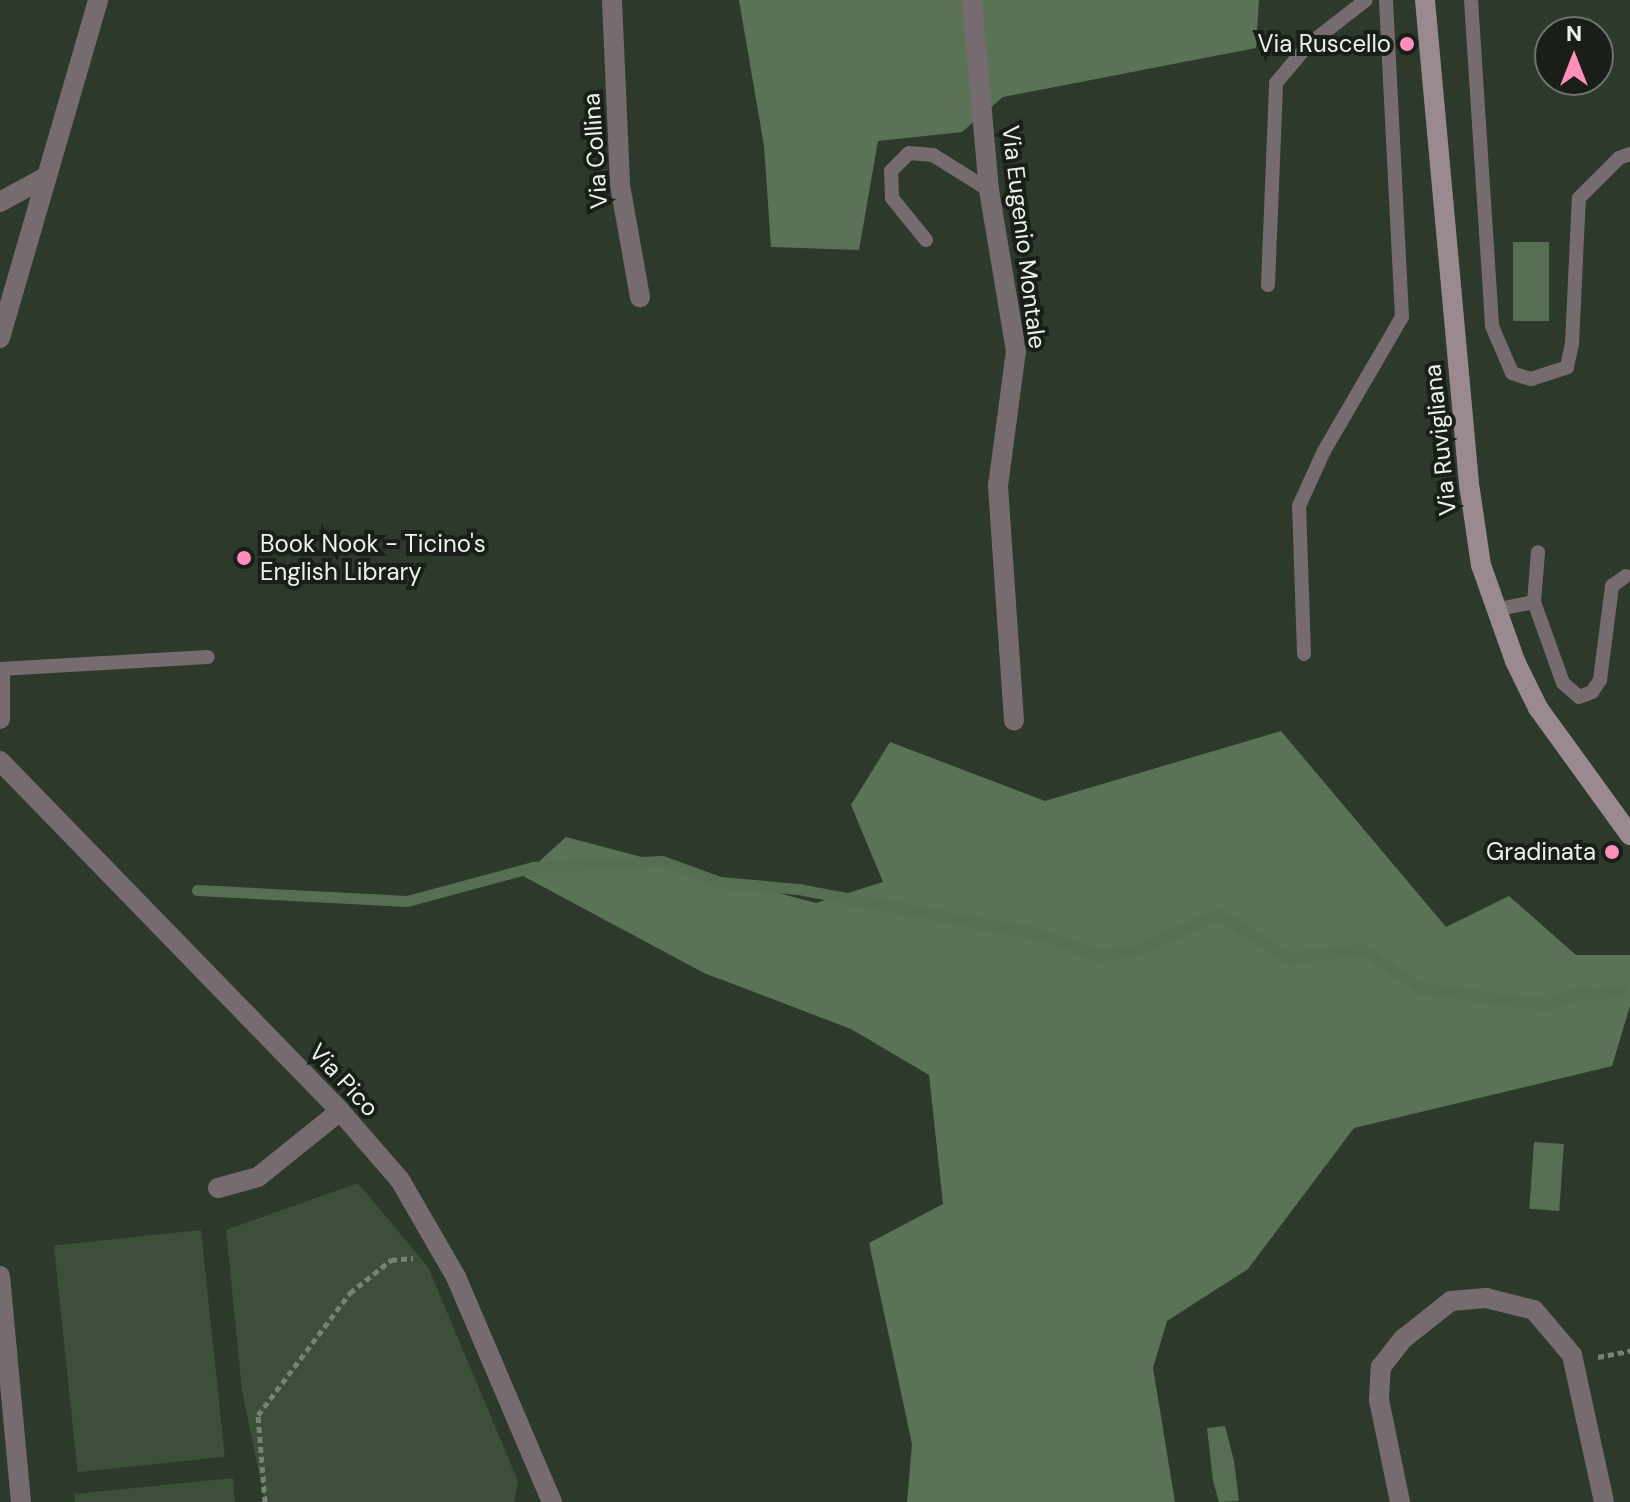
<!DOCTYPE html>
<html>
<head>
<meta charset="utf-8">
<style>
  body { margin:0 }
  #map { position:relative; width:1630px; height:1502px; overflow:hidden; background:#2c392b; font-family:"DM Sans",sans-serif }
  div>[style] { position:absolute }
  .green>* { inset:0; background:#3c5039; transform-origin:0 0 }
  .forest>* { inset:0; background:#5a7357 }
  .water>* { inset:0; background:#566f53; transform-origin:0 0 }
  .stream>* { height:11px; margin:-5.5px; padding:0 5.5px; transform-origin:5.5px; border-radius:5.5px; background:#566f53 }
  .path>* { height:5px; margin-top:-2.5px; transform-origin:0; background:repeating-linear-gradient(90deg,#778276 0 6px,transparent 0 10px) }
  .lane>* { height:14px; margin:-7px; padding:0 7px; transform-origin:7px; border-radius:7px; background:#766c6f }
  .street>* { height:20px; margin:-10px; padding:0 10px; transform-origin:10px; border-radius:10px; background:#766c6f }
  .secondary>* { height:20px; margin:-10px; padding:0 10px; transform-origin:10px; border-radius:10px; background:#9a8a8f }
  .dots>* { width:22px; height:22px; translate:-50% -50%; box-sizing:border-box; border:4px solid #191f18; border-radius:50% }
  span { translate:-50% -50%; white-space:nowrap; text-align:center; line-height:1.15; -webkit-text-stroke:8px #191f18; paint-order:stroke }
  .poi-label { font-size:24px; color:#ebf4ea }
  .right { translate:-100% -50%; text-align:right }
  .left { translate:0 -50%; text-align:left }
  .street-label { font-size:24px; color:#ebf4ea }
  .north { position:absolute; left:1534px; top:16px; width:80px; height:80px; box-sizing:border-box; background:#191f18; border:2px solid #6d746c; border-radius:50%; rotate:0deg; font-size:22px; font-weight:700; line-height:32px; text-align:center; color:#ebf4ea }
  .north::after { content:''; display:block; margin:auto; width:28px; height:36px; background:#ff8ebb; clip-path:polygon(50% 0,100% 100%,50% 72%,0 100%) }
</style>
</head>
<body>
<div id="map">
  <div class="green">
    <div style="clip-path:polygon(358px 1183px,428px 1267px,518px 1481px,514px 1502px,265px 1502px,242px 1391px,226px 1230px)"></div>
    <div style="left:201px;top:1230px;width:228px;height:148px;rotate:84deg"></div>
    <div style="clip-path:polygon(233px 1478px,235px 1502px,75px 1502px,74px 1494px)"></div>
  </div>
  <div class="forest">
    <div style="clip-path:polygon(739px 0,1259px 0,1256px 48px,1003px 97px,962px 132px,878px 141px,859px 250px,771px 247px,764px 146px)"></div>
    <div style="clip-path:polygon(1281px 731px,1446px 927px,1509px 896px,1576px 955px,1630px 955px,1630px 1006px,1612px 1066px,1354px 1128px,1248px 1269px,1167px 1321px,1153px 1368px,1175px 1502px,907px 1502px,912px 1444px,869px 1243px,943px 1204px,929px 1075px,851px 1029px,704px 973px,523px 876px,566px 837px,816px 903px,883px 882px,851px 805px,890px 742px,1045px 801px)"></div>
  </div>
  <div class="water">
    <div style="left:1513px;top:242px;width:36px;height:79px"></div>
    <div style="left:1534px;top:1142px;width:30px;height:67px;rotate:4deg"></div>
    <div style="clip-path:polygon(1225px 1426px,1234px 1461px,1239px 1501px,1219px 1502px,1213px 1481px,1207px 1428px)"></div>
  </div>
  <div class="stream">
    <div style="left:197px;top:890px;width:210px;rotate:3deg"></div>
    <div style="left:407px;top:901px;width:131px;rotate:-15.1deg"></div>
    <div style="left:533px;top:867px;width:129px;rotate:-2.7deg"></div>
    <div style="left:662px;top:861px;width:62px;rotate:19.9deg"></div>
    <div style="left:720px;top:882px;width:78px;rotate:5.1deg"></div>
    <div style="left:798px;top:889px;width:250px;rotate:10.6deg"></div>
    <div style="left:1044px;top:935px;width:57px;rotate:21.6deg"></div>
    <div style="left:1097px;top:956px;width:37px;rotate:-8deg"></div>
    <div style="left:1134px;top:951px;width:92px;rotate:-23.8deg"></div>
    <div style="left:1218px;top:914px;width:84px;rotate:31.8deg"></div>
    <div style="left:1289px;top:958px;width:74px;rotate:-7deg"></div>
    <div style="left:1362px;top:949px;width:71px;rotate:33.5deg"></div>
    <div style="left:1421px;top:988px;width:127px;rotate:7.7deg"></div>
    <div style="left:1547px;top:1005px;width:35px;rotate:-22deg"></div>
    <div style="left:1580px;top:992px;width:16px;rotate:11deg"></div>
    <div style="left:1596px;top:995px;width:26px;rotate:-11deg"></div>
  </div>
  <div class="path">
    <div style="left:1598px;top:1357px;width:33px;rotate:-11deg"></div>
    <div style="left:265px;top:1502px;width:87px;rotate:-94.6deg"></div>
    <div style="left:258px;top:1415px;width:153px;rotate:-53deg"></div>
    <div style="left:350px;top:1293px;width:53px;rotate:-38.8deg"></div>
    <div style="left:391px;top:1260px;width:22px;rotate:-5deg"></div>
  </div>
  <div class="lane">
    <div style="left:1471px;top:0;width:327px;rotate:86.3deg"></div>
    <div style="left:1492px;top:326px;width:51px;rotate:66.9deg"></div>
    <div style="left:1512px;top:373px;width:20px;rotate:18deg"></div>
    <div style="left:1531px;top:379px;width:38px;rotate:-18deg"></div>
    <div style="left:1567px;top:367px;width:24px;rotate:-78deg"></div>
    <div style="left:1572px;top:344px;width:146px;rotate:-87.3deg"></div>
    <div style="left:1579px;top:198px;width:57px;rotate:-45deg"></div>
    <div style="left:1619px;top:158px;width:12px;rotate:-20deg"></div>
    <div style="left:926px;top:240px;width:54px;rotate:-129deg"></div>
    <div style="left:892px;top:198px;width:27px;rotate:-92deg"></div>
    <div style="left:891px;top:171px;width:25px;rotate:-45deg"></div>
    <div style="left:909px;top:153px;width:24px;rotate:5deg"></div>
    <div style="left:933px;top:155px;width:66px;rotate:32deg"></div>
    <div style="left:1268px;top:285px;width:202px;rotate:-87.7deg"></div>
    <div style="left:1276px;top:83px;width:50px;rotate:-49.9deg"></div>
    <div style="left:1308px;top:45px;width:73px;rotate:-37.8deg"></div>
    <div style="left:1534px;top:602px;width:50px;rotate:-85.4deg"></div>
    <div style="left:1494px;top:610px;width:41px;rotate:-11.3deg"></div>
    <div style="left:1534px;top:602px;width:86px;rotate:70.3deg"></div>
    <div style="left:1563px;top:683px;width:21px;rotate:41deg"></div>
    <div style="left:1579px;top:697px;width:14px;rotate:-21deg"></div>
    <div style="left:1592px;top:692px;width:14px;rotate:-56deg"></div>
    <div style="left:1600px;top:680px;width:95px;rotate:-82.7deg"></div>
    <div style="left:1612px;top:586px;width:17px;rotate:-36deg"></div>
    <div style="left:1304px;top:654px;width:148px;rotate:-91.9deg"></div>
    <div style="left:1299px;top:506px;width:60px;rotate:-65.6deg"></div>
    <div style="left:1324px;top:451px;width:155px;rotate:-59.8deg"></div>
    <div style="left:1402px;top:317px;width:317px;rotate:-92.9deg"></div>
    <div style="left:0;top:669px;width:208px;rotate:-3.3deg"></div>
  </div>
  <div class="street">
    <div style="left:612px;top:0;width:185px;rotate:87.5deg"></div>
    <div style="left:620px;top:185px;width:114px;rotate:79.9deg"></div>
    <div style="left:972px;top:0;width:191px;rotate:84.9deg"></div>
    <div style="left:989px;top:190px;width:163px;rotate:80.5deg"></div>
    <div style="left:1016px;top:351px;width:136px;rotate:97.6deg"></div>
    <div style="left:998px;top:486px;width:235px;rotate:86.1deg"></div>
    <div style="left:0;top:202px;width:50px;rotate:-28.6deg"></div>
    <div style="left:0;top:338px;width:352px;rotate:-73.8deg"></div>
    <div style="left:0;top:676px;width:43px;rotate:90deg"></div>
    <div style="left:0;top:761px;width:488px;rotate:45.8deg"></div>
    <div style="left:340px;top:1111px;width:91px;rotate:49deg"></div>
    <div style="left:400px;top:1180px;width:112px;rotate:60deg"></div>
    <div style="left:456px;top:1277px;width:245px;rotate:66.9deg"></div>
    <div style="left:218px;top:1188px;width:41px;rotate:-15.4deg"></div>
    <div style="left:258px;top:1177px;width:105px;rotate:-38.8deg"></div>
    <div style="left:0;top:1276px;width:227px;rotate:84.7deg"></div>
    <div style="left:1400px;top:1502px;width:104px;rotate:-101.6deg"></div>
    <div style="left:1379px;top:1400px;width:33px;rotate:-87deg"></div>
    <div style="left:1381px;top:1367px;width:36px;rotate:-52deg"></div>
    <div style="left:1403px;top:1339px;width:61px;rotate:-38.4deg"></div>
    <div style="left:1451px;top:1301px;width:35px;rotate:-5deg"></div>
    <div style="left:1486px;top:1298px;width:49px;rotate:14deg"></div>
    <div style="left:1534px;top:1310px;width:59px;rotate:49.8deg"></div>
    <div style="left:1572px;top:1355px;width:150px;rotate:77.7deg"></div>
  </div>
  <div class="secondary">
    <div style="left:1425px;top:0;width:492px;rotate:84.8deg"></div>
    <div style="left:1470px;top:490px;width:76px;rotate:81.7deg"></div>
    <div style="left:1481px;top:565px;width:102px;rotate:70.5deg"></div>
    <div style="left:1515px;top:661px;width:52px;rotate:63.9deg"></div>
    <div style="left:1538px;top:708px;width:157px;rotate:54.1deg"></div>
  </div>
  <div class="dots">
    <div style="left:1407px;top:44px;background:#ff8ebb"></div>
    <div style="left:244px;top:558px;background:#ff8ebb"></div>
    <div style="left:1612px;top:852px;background:#ff8ebb"></div>
  </div>
  <div class="poi-label">
    <span class="right" style="left:1391px;top:44px">Via Ruscello</span>
    <span class="left" style="left:260px;top:558px">Book Nook - Ticino's<br>English Library</span>
    <span class="right" style="left:1596px;top:852px">Gradinata</span>
  </div>
  <div class="street-label">
    <span style="left:595px;top:151px;rotate:-94deg">Via Collina</span>
    <span style="left:1024px;top:237px;rotate:83deg">Via Eugenio Montale</span>
    <span style="left:1440px;top:440px;rotate:-96deg">Via Ruvigliana</span>
    <span style="left:344px;top:1080px;rotate:47deg">Via Pico</span>
  </div>
  <div class="north">N</div>
</div>
</body>
</html>
